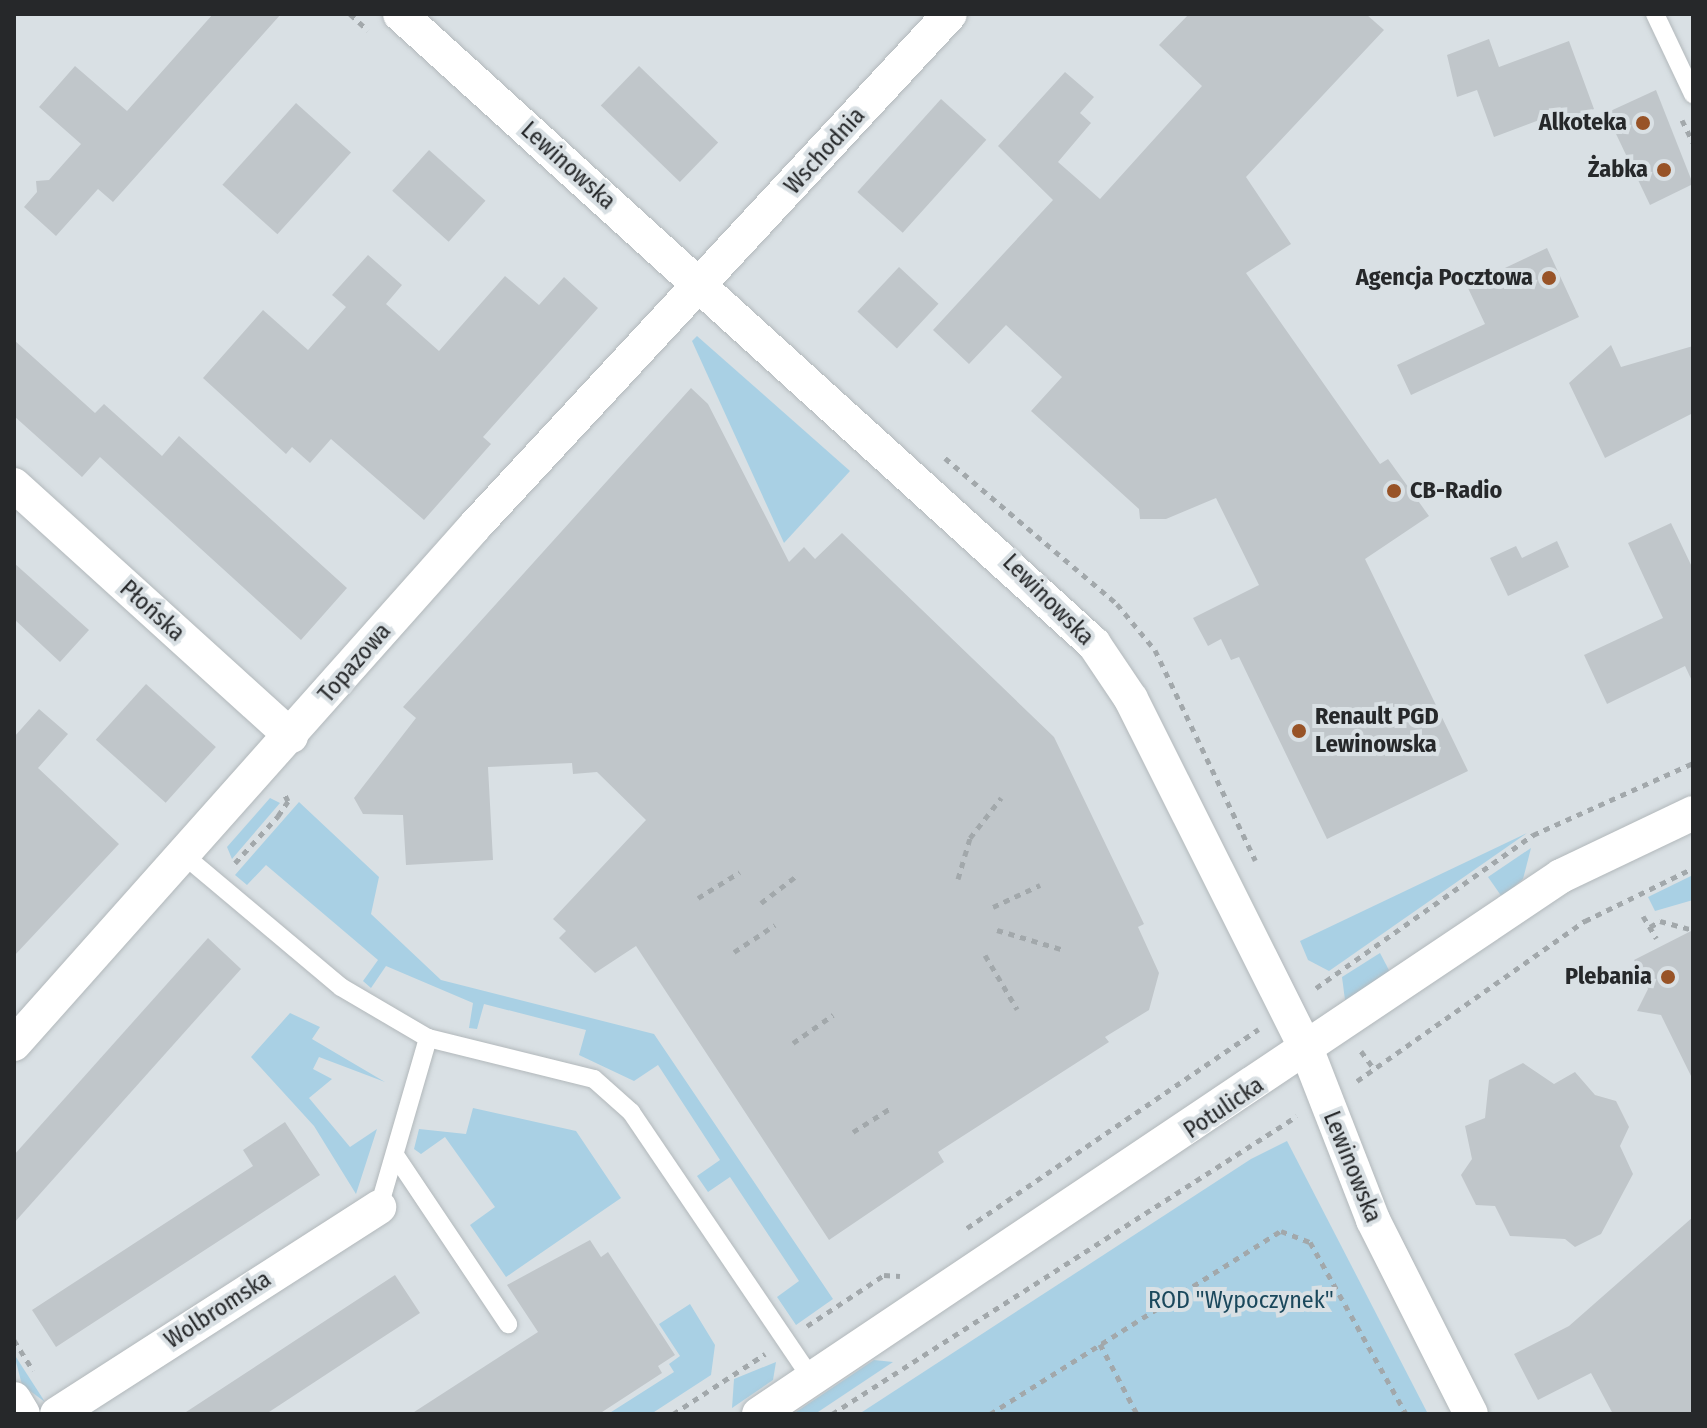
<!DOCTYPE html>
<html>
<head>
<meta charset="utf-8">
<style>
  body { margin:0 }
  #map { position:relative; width:1707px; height:1428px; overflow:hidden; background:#d9e0e4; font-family:"Fira Sans Condensed",sans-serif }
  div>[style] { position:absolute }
  .green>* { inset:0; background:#a9d0e4 }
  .building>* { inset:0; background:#c0c6ca; transform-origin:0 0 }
  .path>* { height:5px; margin-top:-2.5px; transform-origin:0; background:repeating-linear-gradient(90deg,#a2a8ab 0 6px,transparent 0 12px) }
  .roads { filter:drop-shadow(0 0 2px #b2b8bb) drop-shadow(0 0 2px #b2b8bb) }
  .service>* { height:18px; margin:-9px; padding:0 9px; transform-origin:9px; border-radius:9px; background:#fff }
  .minor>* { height:34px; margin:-17px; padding:0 17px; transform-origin:17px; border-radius:17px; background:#fff }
  .dots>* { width:22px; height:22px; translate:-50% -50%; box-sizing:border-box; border:4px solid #d9e0e4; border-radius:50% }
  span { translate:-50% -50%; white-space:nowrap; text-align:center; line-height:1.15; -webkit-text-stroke:8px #d9e0e4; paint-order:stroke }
  .poi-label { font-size:24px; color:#26282a; font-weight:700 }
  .right { translate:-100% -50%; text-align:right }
  .left { translate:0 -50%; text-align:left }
  .street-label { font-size:24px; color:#26282a }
  .park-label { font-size:24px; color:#1b485c }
  .frame { position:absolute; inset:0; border:16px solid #26282a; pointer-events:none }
</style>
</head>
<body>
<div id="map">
  <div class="green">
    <div style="clip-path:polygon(697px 336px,850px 471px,784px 543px,692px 341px)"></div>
    <div style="clip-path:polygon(270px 798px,280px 803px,232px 859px,227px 847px)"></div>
    <div style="clip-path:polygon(299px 802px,379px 877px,371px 914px,441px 980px,654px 1034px,833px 1299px,796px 1325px,777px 1297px,799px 1281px,730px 1177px,708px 1192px,697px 1176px,720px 1160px,658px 1065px,634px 1081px,579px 1055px,586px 1030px,484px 1004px,477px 1029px,469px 1028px,473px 1003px,386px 966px,371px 988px,363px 981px,378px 960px,266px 865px,247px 885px,235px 875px)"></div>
    <div style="clip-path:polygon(1527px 833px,1329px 971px,1308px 960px,1300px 941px)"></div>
    <div style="clip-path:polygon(1531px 848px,1523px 879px,1502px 897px,1488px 877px)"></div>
    <div style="clip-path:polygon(1693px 875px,1693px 900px,1655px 911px,1648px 897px)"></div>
    <div style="clip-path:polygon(1380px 953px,1391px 974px,1345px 1000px,1342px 977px)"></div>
    <div style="clip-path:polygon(290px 1013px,320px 1027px,312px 1039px,385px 1082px,319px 1057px,313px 1069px,332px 1079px,309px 1098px,350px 1147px,377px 1129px,356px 1194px,314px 1126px,251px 1057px)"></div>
    <div style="clip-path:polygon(473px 1108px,576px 1131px,621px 1198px,506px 1277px,470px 1225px,495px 1207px,445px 1137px,421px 1154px,414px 1149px,419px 1129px,466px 1134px)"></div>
    <div style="clip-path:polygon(1287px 1141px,1428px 1414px,859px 1414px,1251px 1159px)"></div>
    <div style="clip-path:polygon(690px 1304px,715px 1345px,711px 1375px,651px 1414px,608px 1414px,674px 1372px,669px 1364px,680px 1356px,659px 1324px)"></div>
    <div style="clip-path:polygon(14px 1354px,45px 1402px,22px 1385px)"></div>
    <div style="clip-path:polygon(874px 1360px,893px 1362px,815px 1414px,793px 1414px)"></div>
    <div style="clip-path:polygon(776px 1362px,773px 1380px,732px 1408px,734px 1379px)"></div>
  </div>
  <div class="building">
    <div style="clip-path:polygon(213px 14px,281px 14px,113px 202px,98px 189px,56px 236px,24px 207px,37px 192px,36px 181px,49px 180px,81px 144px,39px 107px,75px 66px,127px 111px)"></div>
    <div style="clip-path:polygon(1189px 14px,1366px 14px,1384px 30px,1246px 177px,1291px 244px,1246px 273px,1380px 464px,1388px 459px,1429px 516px,1365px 559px,1468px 771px,1327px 839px,1239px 657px,1231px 660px,1221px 639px,1208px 646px,1193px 618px,1259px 585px,1216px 498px,1166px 519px,1140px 519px,1139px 509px,1031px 411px,1062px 377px,1006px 325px,969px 364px,933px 330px,1053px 200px,998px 146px,1065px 72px,1094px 97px,1080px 113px,1091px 123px,1058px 162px,1100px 199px,1202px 86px,1159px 45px)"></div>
    <div style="clip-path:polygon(1489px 39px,1499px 67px,1569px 41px,1594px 109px,1561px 121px,1558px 113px,1494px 137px,1477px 90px,1457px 97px,1447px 55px)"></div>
    <div style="left:639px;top:66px;width:110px;height:55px;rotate:44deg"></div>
    <div style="clip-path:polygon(1656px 90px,1693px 184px,1650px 205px,1606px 113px)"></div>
    <div style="left:941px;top:99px;width:61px;height:125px;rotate:42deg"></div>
    <div style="left:296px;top:103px;width:74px;height:110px;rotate:42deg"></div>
    <div style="left:429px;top:150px;width:76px;height:55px;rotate:42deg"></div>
    <div style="clip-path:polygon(1547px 248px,1579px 317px,1411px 395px,1397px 365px,1485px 324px,1467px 286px)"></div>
    <div style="clip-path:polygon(368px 255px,402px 285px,386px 304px,439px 351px,505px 276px,539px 305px,564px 277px,598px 308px,483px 437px,491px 444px,424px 520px,331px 439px,310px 463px,292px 447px,286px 454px,203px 378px,263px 310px,308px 350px,346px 307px,332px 295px)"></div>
    <div style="left:899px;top:267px;width:54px;height:61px;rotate:43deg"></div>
    <div style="clip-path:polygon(14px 340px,95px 413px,104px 404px,162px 456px,179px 436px,347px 588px,301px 640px,100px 457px,82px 477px,14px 416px)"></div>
    <div style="clip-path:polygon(1611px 345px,1621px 367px,1693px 346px,1693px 413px,1605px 458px,1569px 383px)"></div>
    <div style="clip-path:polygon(691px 388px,708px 404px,789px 562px,804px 547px,815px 559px,842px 533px,1054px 737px,1144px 924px,1138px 927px,1159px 973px,1149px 1010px,1105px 1037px,1109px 1042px,938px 1152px,944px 1162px,829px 1240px,636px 946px,595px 973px,559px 938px,566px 931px,553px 919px,646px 820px,597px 772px,573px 774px,572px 763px,488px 767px,493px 860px,406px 865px,403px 815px,363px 814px,354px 798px,416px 718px,403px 707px)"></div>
    <div style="clip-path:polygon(1671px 523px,1693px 569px,1693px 683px,1685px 666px,1607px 704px,1584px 655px,1663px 618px,1628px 543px)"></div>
    <div style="clip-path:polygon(1557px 541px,1569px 567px,1508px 596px,1490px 558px,1516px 546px,1522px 558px)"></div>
    <div style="clip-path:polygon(14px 563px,89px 630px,60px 662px,14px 619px)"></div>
    <div style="left:146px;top:684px;width:94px;height:75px;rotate:42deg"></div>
    <div style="clip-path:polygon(39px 709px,68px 734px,38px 768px,119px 844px,14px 956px,14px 737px)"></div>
    <div style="clip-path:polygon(1693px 930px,1693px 1080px,1661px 1015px,1637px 1011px,1648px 989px,1634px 960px)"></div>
    <div style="clip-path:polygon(208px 938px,241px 969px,14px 1223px,14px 1155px)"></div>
    <div style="clip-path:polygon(1523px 1063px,1554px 1084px,1575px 1072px,1595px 1095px,1616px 1101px,1629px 1127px,1620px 1146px,1633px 1174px,1601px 1234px,1575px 1247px,1565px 1239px,1510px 1236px,1495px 1206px,1476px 1205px,1461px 1175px,1472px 1159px,1465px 1126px,1485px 1118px,1489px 1080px)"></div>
    <div style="clip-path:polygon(285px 1122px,320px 1175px,56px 1347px,32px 1310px,253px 1166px,243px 1150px)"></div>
    <div style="clip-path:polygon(1693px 1217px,1693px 1414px,1613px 1414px,1591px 1373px,1538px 1400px,1514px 1354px,1569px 1326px)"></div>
    <div style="clip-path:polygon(590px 1240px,601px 1257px,608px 1252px,675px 1355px,658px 1366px,662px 1373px,599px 1414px,411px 1414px,538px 1332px,507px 1285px)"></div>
    <div style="clip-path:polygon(395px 1275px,420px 1313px,371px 1345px,266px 1414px,183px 1414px)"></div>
  </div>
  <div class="path">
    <div style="left:350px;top:14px;width:24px;rotate:42deg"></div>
    <div style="left:1682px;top:120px;width:25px;rotate:64deg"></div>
    <div style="left:945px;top:458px;width:226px;rotate:40.3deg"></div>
    <div style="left:1117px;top:604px;width:60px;rotate:50.4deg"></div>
    <div style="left:1155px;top:650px;width:233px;rotate:64.5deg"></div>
    <div style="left:235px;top:863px;width:64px;rotate:-47.5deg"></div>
    <div style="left:278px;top:816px;width:18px;rotate:-56deg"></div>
    <div style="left:288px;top:801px;width:9px;rotate:-117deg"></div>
    <div style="left:958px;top:879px;width:43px;rotate:-73.7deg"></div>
    <div style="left:970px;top:838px;width:51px;rotate:-52.2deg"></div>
    <div style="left:698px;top:898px;width:49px;rotate:-31.8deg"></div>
    <div style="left:761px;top:903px;width:43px;rotate:-37.4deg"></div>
    <div style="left:993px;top:907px;width:52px;rotate:-25.1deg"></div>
    <div style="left:1643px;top:916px;width:26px;rotate:59deg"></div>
    <div style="left:1650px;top:927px;width:12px;rotate:-31deg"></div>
    <div style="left:1660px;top:921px;width:34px;rotate:15deg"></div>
    <div style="left:997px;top:930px;width:67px;rotate:16.5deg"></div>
    <div style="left:734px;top:952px;width:49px;rotate:-33.4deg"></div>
    <div style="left:985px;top:955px;width:63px;rotate:59.3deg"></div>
    <div style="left:1316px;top:988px;width:266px;rotate:-35.2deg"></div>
    <div style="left:1533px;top:835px;width:175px;rotate:-24.2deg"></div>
    <div style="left:793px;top:1043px;width:49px;rotate:-35deg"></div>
    <div style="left:1361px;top:1051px;width:19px;rotate:54deg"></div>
    <div style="left:1357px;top:1081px;width:279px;rotate:-35.1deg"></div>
    <div style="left:1585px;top:921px;width:120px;rotate:-26.1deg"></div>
    <div style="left:853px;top:1132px;width:45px;rotate:-32.3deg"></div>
    <div style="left:967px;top:1228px;width:353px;rotate:-34.3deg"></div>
    <div style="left:807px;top:1326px;width:92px;rotate:-33.5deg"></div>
    <div style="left:884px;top:1275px;width:16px;rotate:4deg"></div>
    <div style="left:14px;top:1340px;width:36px;rotate:58deg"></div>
    <div style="left:1100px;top:1344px;width:79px;rotate:62.1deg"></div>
    <div style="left:673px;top:1414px;width:110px;rotate:-33.1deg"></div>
    <div style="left:832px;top:1414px;width:552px;rotate:-32.65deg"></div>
    <div style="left:990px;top:1414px;width:344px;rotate:-32.2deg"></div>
    <div style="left:1281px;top:1231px;width:31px;rotate:21deg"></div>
    <div style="left:1310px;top:1242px;width:197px;rotate:60.8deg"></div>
  </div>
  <div class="roads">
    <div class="service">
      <div style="left:1655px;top:14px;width:89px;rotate:64.6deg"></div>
      <div style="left:186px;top:857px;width:202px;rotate:40deg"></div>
      <div style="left:341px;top:987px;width:101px;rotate:30.4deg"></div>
      <div style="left:428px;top:1038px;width:171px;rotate:13.9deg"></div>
      <div style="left:594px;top:1079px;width:50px;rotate:41.7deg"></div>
      <div style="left:631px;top:1112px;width:323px;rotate:55.9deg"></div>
      <div style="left:397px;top:1158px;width:200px;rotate:56.2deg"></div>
      <div style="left:379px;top:1207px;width:176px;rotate:-73.8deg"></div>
    </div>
    <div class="minor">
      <div style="left:400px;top:14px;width:937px;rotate:42.23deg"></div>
      <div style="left:1094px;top:644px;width:66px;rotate:56.1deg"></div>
      <div style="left:1131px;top:699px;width:396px;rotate:63.4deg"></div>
      <div style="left:1308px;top:1053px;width:179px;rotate:68.7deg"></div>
      <div style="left:1373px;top:1220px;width:217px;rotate:63.2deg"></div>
      <div style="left:14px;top:485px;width:374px;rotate:42.2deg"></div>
      <div style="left:14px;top:1044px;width:693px;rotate:-48.33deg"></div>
      <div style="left:475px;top:526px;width:698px;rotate:-47.15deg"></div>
      <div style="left:14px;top:1399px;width:17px;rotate:59deg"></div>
      <div style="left:57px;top:1414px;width:383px;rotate:-32.7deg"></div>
      <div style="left:759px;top:1414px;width:966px;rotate:-33.85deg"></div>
      <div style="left:1561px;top:876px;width:146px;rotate:-25.5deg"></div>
    </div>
  </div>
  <div class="dots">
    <div style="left:1643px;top:123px;background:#985327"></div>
    <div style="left:1664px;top:170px;background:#985327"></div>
    <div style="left:1549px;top:278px;background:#985327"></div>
    <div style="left:1394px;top:491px;background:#985327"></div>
    <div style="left:1299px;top:731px;background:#985327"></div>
    <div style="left:1668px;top:977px;background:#985327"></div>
  </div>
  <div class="poi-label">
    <span class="right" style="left:1627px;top:123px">Alkoteka</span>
    <span class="right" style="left:1648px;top:170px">Żabka</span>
    <span class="right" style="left:1533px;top:278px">Agencja Pocztowa</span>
    <span class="left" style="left:1410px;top:491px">CB-Radio</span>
    <span class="left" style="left:1315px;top:731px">Renault PGD<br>Lewinowska</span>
    <span class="right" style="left:1652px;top:977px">Plebania</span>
  </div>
  <div class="street-label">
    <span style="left:825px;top:151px;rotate:-48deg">Wschodnia</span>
    <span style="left:568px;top:166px;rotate:42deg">Lewinowska</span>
    <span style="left:1048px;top:600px;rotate:45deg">Lewinowska</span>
    <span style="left:152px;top:611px;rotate:42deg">Płońska</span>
    <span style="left:355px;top:663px;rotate:-49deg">Topazowa</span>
    <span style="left:1224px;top:1108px;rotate:-34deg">Potulicka</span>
    <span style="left:1352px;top:1167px;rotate:68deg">Lewinowska</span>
    <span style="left:218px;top:1310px;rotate:-33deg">Wolbromska</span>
  </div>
  <div class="park-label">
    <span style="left:1241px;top:1301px">ROD "Wypoczynek"</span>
  </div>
  <div class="frame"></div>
</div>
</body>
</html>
